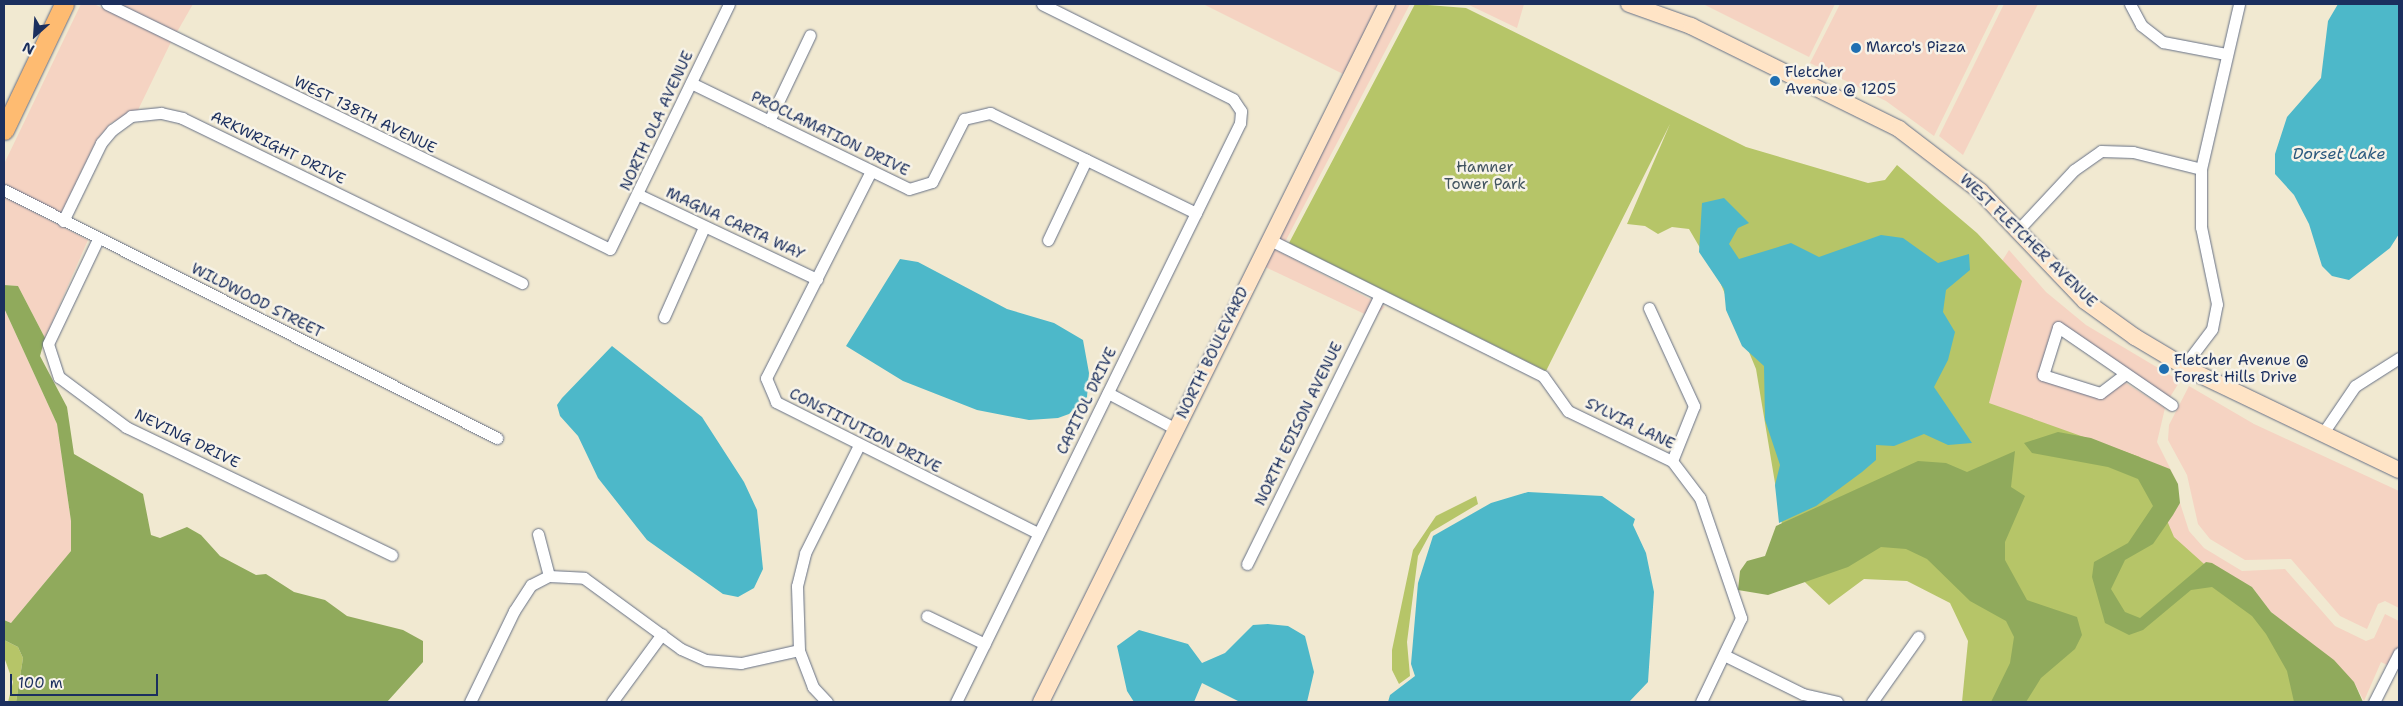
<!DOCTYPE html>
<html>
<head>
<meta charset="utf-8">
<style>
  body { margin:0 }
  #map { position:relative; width:2403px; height:706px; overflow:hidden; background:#f1e9d1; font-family:"Shantell Sans",sans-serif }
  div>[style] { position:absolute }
  .built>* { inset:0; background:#f5d3c2 }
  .green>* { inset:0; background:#b6c568 }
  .forest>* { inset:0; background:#90aa5c }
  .water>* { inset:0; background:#4db8c9 }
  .roads { filter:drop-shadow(0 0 1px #667086) drop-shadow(0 0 1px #667086) }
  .street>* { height:11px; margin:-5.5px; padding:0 5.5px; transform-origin:5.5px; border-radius:5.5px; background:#fff }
  .secondary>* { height:16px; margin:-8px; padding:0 8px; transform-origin:8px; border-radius:8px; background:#ffe4c6 }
  .primary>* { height:19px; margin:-9.5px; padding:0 9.5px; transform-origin:9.5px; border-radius:9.5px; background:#febb71 }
  .dots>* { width:14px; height:14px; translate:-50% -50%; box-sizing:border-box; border:2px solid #f7f3e8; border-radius:50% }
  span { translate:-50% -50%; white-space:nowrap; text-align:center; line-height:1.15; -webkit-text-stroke:5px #f7f3e8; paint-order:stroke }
  .poi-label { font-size:15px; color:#1b2f5e }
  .left { translate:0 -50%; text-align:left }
  .street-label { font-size:15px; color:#1b2f5e }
  .park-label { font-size:15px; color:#425460 }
  .water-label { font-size:16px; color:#2a587e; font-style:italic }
  .frame { position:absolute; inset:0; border:5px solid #1b2f5e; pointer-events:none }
  .north { position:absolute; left:10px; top:10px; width:50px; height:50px; -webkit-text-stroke:4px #f7f3e8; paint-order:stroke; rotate:206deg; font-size:14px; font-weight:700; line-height:20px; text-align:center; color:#1b2f5e }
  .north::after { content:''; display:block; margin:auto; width:18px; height:22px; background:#1b2f5e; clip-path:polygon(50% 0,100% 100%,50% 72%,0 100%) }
  .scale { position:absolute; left:10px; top:674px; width:148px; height:22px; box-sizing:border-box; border:2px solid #1b2f5e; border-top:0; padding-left:6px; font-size:15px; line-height:18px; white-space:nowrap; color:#1b2f5e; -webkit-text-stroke:4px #f7f3e8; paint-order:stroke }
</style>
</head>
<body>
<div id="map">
  <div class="built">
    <div style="clip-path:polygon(81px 4px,94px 4px,171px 42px,138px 110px,111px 123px,97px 139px,61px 213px,4px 184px,4px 164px)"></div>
    <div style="clip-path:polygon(120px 4px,193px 4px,177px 32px)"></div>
    <div style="clip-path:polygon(1203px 4px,1381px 4px,1345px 75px)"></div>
    <div style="clip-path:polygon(1392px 4px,1410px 4px,1285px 242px,1275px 237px)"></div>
    <div style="clip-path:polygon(1467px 4px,1524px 4px,1517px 28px)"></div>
    <div style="clip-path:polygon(1703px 4px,1835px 4px,1809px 57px)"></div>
    <div style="clip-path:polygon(1840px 4px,1999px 4px,1934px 136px,1886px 101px,1810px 63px)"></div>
    <div style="clip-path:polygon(2004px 4px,2038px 4px,1963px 155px,1939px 136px)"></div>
    <div style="clip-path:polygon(4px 197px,88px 240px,45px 338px,18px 286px,4px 285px)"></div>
    <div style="clip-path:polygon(1270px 247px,1385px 307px,1373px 318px,1261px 265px)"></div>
    <div style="clip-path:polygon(2009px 250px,2046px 292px,2086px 325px,2180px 381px,2170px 397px,2062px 323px,2053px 326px,2038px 373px,2041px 380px,2098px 398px,2124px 382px,2165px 408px,2157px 442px,2178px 484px,2170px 469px,1995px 417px,1984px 393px,1995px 272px)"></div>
    <div style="clip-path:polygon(4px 308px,57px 424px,71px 521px,71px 551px,11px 623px,4px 620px)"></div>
    <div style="clip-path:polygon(2189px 386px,2254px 424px,2399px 491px,2399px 608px,2385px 601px,2378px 604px,2367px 629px,2340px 616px,2291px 559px,2245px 560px,2210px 539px,2198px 524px,2187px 475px,2168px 440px,2169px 425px)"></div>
    <div style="clip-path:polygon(2180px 503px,2189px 531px,2204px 548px,2242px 571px,2285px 569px,2335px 626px,2366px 641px,2374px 638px,2385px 614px,2399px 621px,2399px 671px,2381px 662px,2364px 701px,2354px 682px,2271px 612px,2252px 587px,2206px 562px,2194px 575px,2153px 544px)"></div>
  </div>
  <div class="green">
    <div style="clip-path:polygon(1415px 4px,1466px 8px,1746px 147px,1868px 183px,1885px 180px,1897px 165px,1977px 233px,2022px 281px,1989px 403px,2140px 457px,2174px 537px,2358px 702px,1962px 702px,1968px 641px,1950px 603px,1907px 581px,1864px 579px,1829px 605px,1789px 567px,1756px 369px,1720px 282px,1689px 229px,1672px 227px,1658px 234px,1645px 226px,1627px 224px,1670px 124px,1546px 371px,1289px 243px)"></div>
    <div style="clip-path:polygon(1476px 496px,1478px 504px,1431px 532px,1418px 556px,1407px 642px,1410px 676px,1399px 684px,1392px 670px,1392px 650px,1413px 550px,1436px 516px)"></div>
    <div style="clip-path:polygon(4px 640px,18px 647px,23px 658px,16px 702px,8px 702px,13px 682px,4px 657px)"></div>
  </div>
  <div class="forest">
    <div style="clip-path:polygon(4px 285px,18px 286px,45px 338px,40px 356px,67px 407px,74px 454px,143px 494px,151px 535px,160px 538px,187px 527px,201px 535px,220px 556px,256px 575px,266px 574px,294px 592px,325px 600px,347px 616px,403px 630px,423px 641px,423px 662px,387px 702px,16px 702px,23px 658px,18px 647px,4px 640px,4px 620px,11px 623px,71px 551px,71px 521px,57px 424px,4px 308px)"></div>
    <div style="clip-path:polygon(2058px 432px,2091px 438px,2170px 469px,2178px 484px,2180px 503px,2173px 515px,2153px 544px,2125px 560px,2111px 589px,2125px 612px,2140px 618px,2206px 562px,2212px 563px,2252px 587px,2271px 612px,2334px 660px,2354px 682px,2363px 702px,2294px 702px,2287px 671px,2266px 634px,2252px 616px,2212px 587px,2191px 590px,2143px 630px,2129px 635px,2105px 623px,2092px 577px,2094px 562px,2128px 543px,2153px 506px,2138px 479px,2108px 467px,2032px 453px,2024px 443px)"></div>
    <div style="clip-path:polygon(2015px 451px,2011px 487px,2025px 496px,2005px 542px,2005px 560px,2027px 600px,2077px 617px,2082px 635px,2075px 649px,2041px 678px,2026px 702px,1991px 702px,2010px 663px,2014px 637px,2006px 621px,1970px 601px,1927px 559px,1906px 549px,1881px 547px,1848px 567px,1768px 595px,1738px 590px,1740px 571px,1747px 561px,1765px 556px,1776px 526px,1918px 461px,1946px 463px,1967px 472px)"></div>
  </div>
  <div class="water">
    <div style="clip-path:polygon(2338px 4px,2399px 4px,2399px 234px,2390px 248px,2349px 280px,2332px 276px,2322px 266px,2309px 224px,2294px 195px,2275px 174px,2275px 154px,2287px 117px,2321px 78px,2328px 21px)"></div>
    <div style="clip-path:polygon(1724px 198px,1749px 223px,1738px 228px,1729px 244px,1739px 259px,1791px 243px,1819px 257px,1881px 235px,1903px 238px,1938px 263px,1969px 254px,1970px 270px,1946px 290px,1943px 312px,1955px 332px,1948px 360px,1934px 387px,1972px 443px,1948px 445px,1924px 434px,1894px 446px,1876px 445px,1876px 460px,1862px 472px,1816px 506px,1779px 523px,1775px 485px,1780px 465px,1765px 420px,1764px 366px,1742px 346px,1726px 310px,1724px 289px,1699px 252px,1702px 203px)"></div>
    <div style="clip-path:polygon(900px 259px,918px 262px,1007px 309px,1054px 323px,1083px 340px,1089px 373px,1087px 397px,1069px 414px,1058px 418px,1029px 420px,977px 410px,903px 381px,846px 346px)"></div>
    <div style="clip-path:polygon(612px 346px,702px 417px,744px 482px,757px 510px,763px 569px,754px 588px,738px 597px,723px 594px,647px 540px,598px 478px,578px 436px,560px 416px,557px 405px,562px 398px)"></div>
    <div style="clip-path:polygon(1528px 492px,1602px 496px,1635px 519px,1633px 525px,1646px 553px,1654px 592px,1648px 682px,1629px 702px,1388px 702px,1390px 695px,1415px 676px,1411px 664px,1418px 583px,1433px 536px,1491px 503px)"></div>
    <div style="clip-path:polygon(1268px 624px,1288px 626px,1305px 636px,1314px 672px,1307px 702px,1240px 702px,1202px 683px,1194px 702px,1134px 702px,1127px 691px,1117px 646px,1139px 630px,1188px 644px,1202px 663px,1225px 653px,1253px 625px)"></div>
  </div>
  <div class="roads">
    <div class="street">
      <div style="left:107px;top:4px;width:559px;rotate:25.97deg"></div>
      <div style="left:610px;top:249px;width:272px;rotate:-64.1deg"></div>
      <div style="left:2130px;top:4px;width:24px;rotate:62deg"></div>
      <div style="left:2141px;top:25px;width:28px;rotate:38deg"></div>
      <div style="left:2163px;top:42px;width:64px;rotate:10.8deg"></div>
      <div style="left:691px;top:83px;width:242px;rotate:25.9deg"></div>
      <div style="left:909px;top:189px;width:24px;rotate:-17deg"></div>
      <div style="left:932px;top:182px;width:71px;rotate:-63.1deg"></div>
      <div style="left:964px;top:119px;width:27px;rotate:-13deg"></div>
      <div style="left:990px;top:113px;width:229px;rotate:25.9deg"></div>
      <div style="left:769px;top:121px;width:95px;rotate:-64.5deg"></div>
      <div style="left:871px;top:171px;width:232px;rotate:116.9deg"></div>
      <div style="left:766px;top:378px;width:26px;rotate:67deg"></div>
      <div style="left:776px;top:402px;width:293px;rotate:26.6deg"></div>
      <div style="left:4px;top:190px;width:552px;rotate:26.7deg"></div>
      <div style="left:639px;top:195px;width:197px;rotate:25.3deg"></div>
      <div style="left:63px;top:221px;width:87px;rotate:-64deg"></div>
      <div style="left:101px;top:143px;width:17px;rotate:-50deg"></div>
      <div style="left:112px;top:130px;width:24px;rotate:-36deg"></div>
      <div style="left:131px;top:116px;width:30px;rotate:-6deg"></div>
      <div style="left:161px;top:113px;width:22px;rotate:13deg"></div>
      <div style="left:182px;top:118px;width:378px;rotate:25.9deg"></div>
      <div style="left:2018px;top:230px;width:82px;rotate:-47deg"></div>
      <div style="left:2074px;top:170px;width:33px;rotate:-35deg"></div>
      <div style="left:2101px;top:151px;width:32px;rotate:2deg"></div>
      <div style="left:2133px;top:152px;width:70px;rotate:14deg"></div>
      <div style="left:98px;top:239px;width:116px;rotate:115.5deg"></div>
      <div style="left:48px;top:344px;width:35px;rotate:72deg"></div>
      <div style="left:59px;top:377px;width:84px;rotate:36.7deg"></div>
      <div style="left:126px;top:427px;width:295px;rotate:25.7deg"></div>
      <div style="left:1268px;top:239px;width:307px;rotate:26.5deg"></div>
      <div style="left:1543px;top:376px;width:43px;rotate:54.5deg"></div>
      <div style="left:1568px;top:411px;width:115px;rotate:25.7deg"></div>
      <div style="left:1672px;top:461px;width:46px;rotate:52.9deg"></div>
      <div style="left:1700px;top:498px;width:127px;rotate:71.1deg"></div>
      <div style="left:1741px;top:618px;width:93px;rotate:115.5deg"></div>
      <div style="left:1048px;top:240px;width:89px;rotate:-64.6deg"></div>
      <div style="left:1649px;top:308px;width:108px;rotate:65.3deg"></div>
      <div style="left:1694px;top:406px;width:59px;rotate:111.8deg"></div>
      <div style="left:664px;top:317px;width:98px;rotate:-66deg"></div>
      <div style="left:2184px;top:366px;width:46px;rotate:-52.9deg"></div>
      <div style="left:2212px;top:329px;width:25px;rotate:-79deg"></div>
      <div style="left:2217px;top:304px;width:79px;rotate:-101.7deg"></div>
      <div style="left:2201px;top:227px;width:58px;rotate:-90deg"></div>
      <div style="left:2201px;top:169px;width:169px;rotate:-77deg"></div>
      <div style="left:2124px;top:375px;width:30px;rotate:143deg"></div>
      <div style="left:2100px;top:393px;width:60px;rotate:-162.5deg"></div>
      <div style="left:2043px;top:375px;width:50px;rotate:-72.6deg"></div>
      <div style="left:2058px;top:327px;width:138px;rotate:34.4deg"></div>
      <div style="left:1108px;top:393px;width:77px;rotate:27.9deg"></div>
      <div style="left:2323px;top:433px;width:57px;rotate:-55.8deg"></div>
      <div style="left:2355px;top:386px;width:52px;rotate:-32.5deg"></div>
      <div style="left:538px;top:534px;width:43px;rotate:75.3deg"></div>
      <div style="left:1247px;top:564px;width:298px;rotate:-63.7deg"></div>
      <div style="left:927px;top:616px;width:64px;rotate:25.8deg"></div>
      <div style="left:1724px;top:655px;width:88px;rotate:26.3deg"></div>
      <div style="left:1803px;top:694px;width:35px;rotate:13deg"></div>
      <div style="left:470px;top:702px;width:101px;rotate:-64.2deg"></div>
      <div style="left:514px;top:611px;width:31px;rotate:-57deg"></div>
      <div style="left:531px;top:585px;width:20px;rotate:-27deg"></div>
      <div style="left:549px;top:576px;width:35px;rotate:3deg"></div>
      <div style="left:584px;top:578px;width:120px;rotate:36.2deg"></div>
      <div style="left:681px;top:649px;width:27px;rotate:24deg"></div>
      <div style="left:706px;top:660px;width:35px;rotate:5deg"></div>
      <div style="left:741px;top:663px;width:59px;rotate:-12.6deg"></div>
      <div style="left:612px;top:702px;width:84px;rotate:-53.7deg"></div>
      <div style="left:827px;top:702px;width:21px;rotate:-133deg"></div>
      <div style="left:813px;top:687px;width:40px;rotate:-111deg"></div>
      <div style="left:799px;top:650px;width:64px;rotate:-91.8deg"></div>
      <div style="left:797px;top:586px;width:34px;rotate:-76deg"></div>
      <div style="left:805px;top:553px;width:119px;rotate:-63.4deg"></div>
      <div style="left:956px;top:702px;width:645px;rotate:-63.87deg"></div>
      <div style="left:1240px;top:123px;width:12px;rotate:-85deg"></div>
      <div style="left:1241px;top:111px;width:14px;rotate:-124deg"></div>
      <div style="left:1233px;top:99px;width:213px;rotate:-153.6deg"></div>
      <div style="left:1872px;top:702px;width:80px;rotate:-54.7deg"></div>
      <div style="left:2374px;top:702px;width:55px;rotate:-63deg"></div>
    </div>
    <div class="secondary">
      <div style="left:1629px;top:4px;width:66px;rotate:19.5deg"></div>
      <div style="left:1691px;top:26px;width:232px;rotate:26.3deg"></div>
      <div style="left:1899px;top:129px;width:102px;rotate:37.4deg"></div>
      <div style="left:1980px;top:191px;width:152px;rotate:46.3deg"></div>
      <div style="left:2085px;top:301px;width:62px;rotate:35.8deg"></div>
      <div style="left:2135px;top:337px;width:66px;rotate:30.8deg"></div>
      <div style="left:2192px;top:371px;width:229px;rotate:25.6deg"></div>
      <div style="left:1041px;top:702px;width:779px;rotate:-63.63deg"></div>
    </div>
    <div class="primary">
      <div style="left:4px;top:130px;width:140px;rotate:-64.5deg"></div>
    </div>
  </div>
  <div class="dots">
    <div style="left:1856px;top:48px;background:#1f6fb2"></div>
    <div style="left:1775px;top:81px;background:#1f6fb2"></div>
    <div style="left:2164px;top:369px;background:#1f6fb2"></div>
  </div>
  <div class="poi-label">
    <span class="left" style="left:1866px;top:48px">Marco's Pizza</span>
    <span class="left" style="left:1785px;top:81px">Fletcher<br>Avenue @ 1205</span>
    <span class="left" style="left:2174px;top:369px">Fletcher Avenue @<br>Forest Hills Drive</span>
  </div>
  <div class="street-label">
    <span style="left:365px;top:115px;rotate:26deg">WEST 138TH AVENUE</span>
    <span style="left:657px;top:121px;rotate:-65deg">NORTH OLA AVENUE</span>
    <span style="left:830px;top:134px;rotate:26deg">PROCLAMATION DRIVE</span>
    <span style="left:278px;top:148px;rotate:26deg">ARKWRIGHT DRIVE</span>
    <span style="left:735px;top:224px;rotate:25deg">MAGNA CARTA WAY</span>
    <span style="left:2028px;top:241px;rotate:44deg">WEST FLETCHER AVENUE</span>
    <span style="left:257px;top:301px;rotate:27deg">WILDWOOD STREET</span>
    <span style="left:1213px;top:353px;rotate:-64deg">NORTH BOULEVARD</span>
    <span style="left:1087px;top:401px;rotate:-64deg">CAPITOL DRIVE</span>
    <span style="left:1299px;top:424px;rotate:-64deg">NORTH EDISON AVENUE</span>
    <span style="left:1630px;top:424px;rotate:26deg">SYLVIA LANE</span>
    <span style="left:865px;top:431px;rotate:27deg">CONSTITUTION DRIVE</span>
    <span style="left:187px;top:439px;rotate:26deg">NEVING DRIVE</span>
  </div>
  <div class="park-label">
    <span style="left:1485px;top:176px">Hamner<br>Tower Park</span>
  </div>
  <div class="water-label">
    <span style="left:2339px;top:154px">Dorset Lake</span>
  </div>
  <div class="frame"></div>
  <div class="north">N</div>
  <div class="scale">100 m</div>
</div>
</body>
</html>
